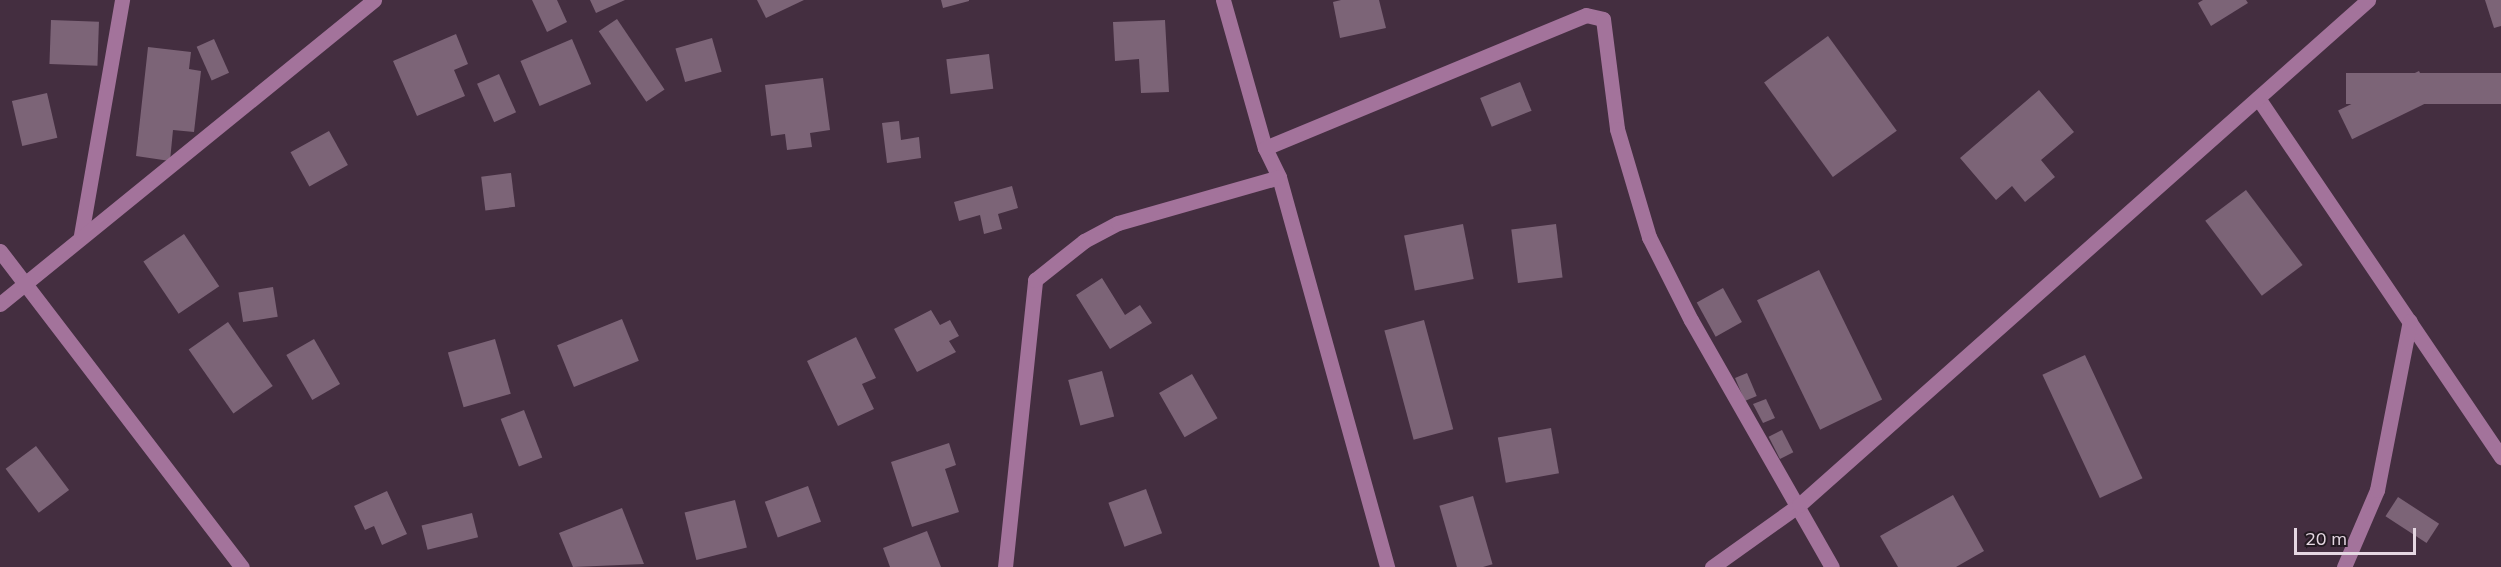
<!DOCTYPE html>
<html>
<head>
<meta charset="utf-8">
<style>
  body { margin:0 }
  #map { position:relative; width:2501px; height:567px; overflow:hidden; background:#442e40; font-family:Mulish,sans-serif }
  div>[style] { position:absolute }
  .building>* { inset:0; background:#7c6477; transform-origin:0 0 }
  .minor>* { height:15px; margin:-7.5px; padding:0 7.5px; transform-origin:7.5px; border-radius:7.5px; background:#a3739b }
  span { translate:-50% -50%; white-space:nowrap; text-align:center; line-height:1.15; -webkit-text-stroke:4.5px #241a22; paint-order:stroke }
  .scale { position:absolute; left:2294px; top:528px; width:122px; height:27px; box-sizing:border-box; border:3px solid #e5d7e2; border-top:0; padding-left:8px; font-size:18px; line-height:21px; white-space:nowrap; color:#e5d7e2; -webkit-text-stroke:4px #241a22; paint-order:stroke }
</style>
</head>
<body>
<div id="map">
  <div class="building">
    <div style="clip-path:polygon(532px 0,557px 0,567px 22px,547px 32px)"></div>
    <div style="clip-path:polygon(590px 0,625px 0,596px 13px)"></div>
    <div style="clip-path:polygon(757px 0,804px 0,766px 18px)"></div>
    <div style="clip-path:polygon(941px 0,969px 0,969px 1px,943px 8px)"></div>
    <div style="clip-path:polygon(1341px 0,1379px 0,1386px 28px,1340px 38px,1333px 2px)"></div>
    <div style="clip-path:polygon(2203px 0,2246px 0,2248px 3px,2211px 26px,2198px 3px)"></div>
    <div style="clip-path:polygon(2485px 0,2501px 0,2501px 26px,2494px 28px)"></div>
    <div style="left:617px;top:19px;width:85px;height:22px;rotate:56deg"></div>
    <div style="left:51px;top:20px;width:48px;height:44px;rotate:2deg"></div>
    <div style="clip-path:polygon(1165px 20px,1169px 92px,1141px 93px,1139px 59px,1115px 61px,1113px 22px)"></div>
    <div style="clip-path:polygon(456px 34px,468px 64px,454px 70px,465px 96px,417px 116px,393px 61px)"></div>
    <div style="left:1828px;top:36px;width:117px;height:79px;rotate:54deg"></div>
    <div style="left:712px;top:38px;width:35px;height:38px;rotate:74deg"></div>
    <div style="left:214px;top:39px;width:37px;height:19px;rotate:66deg"></div>
    <div style="left:572px;top:39px;width:49px;height:56px;rotate:67deg"></div>
    <div style="clip-path:polygon(148px 47px,191px 52px,189px 69px,201px 71px,194px 132px,173px 130px,170px 161px,136px 156px)"></div>
    <div style="left:989px;top:54px;width:35px;height:43px;rotate:83deg"></div>
    <div style="left:2419px;top:71px;width:32px;height:90px;rotate:64deg"></div>
    <div style="left:2501px;top:73px;width:31px;height:155px;rotate:90deg"></div>
    <div style="left:499px;top:74px;width:42px;height:24px;rotate:66deg"></div>
    <div style="clip-path:polygon(823px 78px,830px 130px,810px 133px,812px 147px,787px 150px,785px 134px,771px 136px,765px 85px)"></div>
    <div style="left:1520px;top:82px;width:31px;height:43px;rotate:68deg"></div>
    <div style="clip-path:polygon(2039px 90px,2074px 132px,2041px 160px,2055px 177px,2025px 202px,2012px 186px,1996px 200px,1960px 158px)"></div>
    <div style="left:47px;top:93px;width:46px;height:36px;rotate:77deg"></div>
    <div style="clip-path:polygon(899px 121px,901px 140px,919px 137px,921px 158px,887px 163px,882px 123px)"></div>
    <div style="left:329px;top:131px;width:39px;height:44px;rotate:61deg"></div>
    <div style="left:511px;top:173px;width:34px;height:30px;rotate:83deg"></div>
    <div style="clip-path:polygon(1012px 186px,1018px 208px,998px 214px,1002px 229px,984px 234px,980px 215px,959px 221px,954px 202px)"></div>
    <div style="left:2246px;top:190px;width:94px;height:51px;rotate:53deg"></div>
    <div style="left:1463px;top:224px;width:56px;height:60px;rotate:79deg"></div>
    <div style="left:1556px;top:224px;width:54px;height:45px;rotate:83deg"></div>
    <div style="left:184px;top:234px;width:63px;height:49px;rotate:56deg"></div>
    <div style="left:1819px;top:270px;width:144px;height:69px;rotate:64deg"></div>
    <div style="clip-path:polygon(1102px 278px,1125px 315px,1140px 305px,1152px 323px,1110px 349px,1076px 295px)"></div>
    <div style="left:273px;top:287px;width:30px;height:35px;rotate:81deg"></div>
    <div style="left:1723px;top:288px;width:39px;height:30px;rotate:61deg"></div>
    <div style="clip-path:polygon(931px 310px,940px 325px,950px 320px,959px 336px,949px 341px,956px 352px,917px 372px,894px 329px)"></div>
    <div style="left:622px;top:319px;width:45px;height:70px;rotate:68deg"></div>
    <div style="left:1424px;top:320px;width:113px;height:41px;rotate:75deg"></div>
    <div style="left:228px;top:322px;width:78px;height:48px;rotate:55deg"></div>
    <div style="clip-path:polygon(856px 337px,876px 378px,862px 384px,874px 409px,838px 426px,807px 361px)"></div>
    <div style="left:314px;top:339px;width:52px;height:32px;rotate:60deg"></div>
    <div style="left:495px;top:339px;width:57px;height:49px;rotate:74deg"></div>
    <div style="left:2085px;top:355px;width:136px;height:47px;rotate:65deg"></div>
    <div style="left:1102px;top:371px;width:47px;height:35px;rotate:75deg"></div>
    <div style="left:1747px;top:373px;width:25px;height:13px;rotate:67deg"></div>
    <div style="left:1192px;top:374px;width:51px;height:38px;rotate:60deg"></div>
    <div style="clip-path:polygon(1766px 399px,1775px 418px,1763px 423px,1753px 404px)"></div>
    <div style="left:524px;top:410px;width:51px;height:25px;rotate:69deg"></div>
    <div style="left:1551px;top:428px;width:46px;height:54px;rotate:80deg"></div>
    <div style="left:1782px;top:430px;width:25px;height:15px;rotate:63deg"></div>
    <div style="clip-path:polygon(949px 443px,956px 465px,945px 469px,959px 512px,912px 527px,891px 462px)"></div>
    <div style="left:36px;top:446px;width:55px;height:38px;rotate:53deg"></div>
    <div style="left:808px;top:486px;width:38px;height:46px;rotate:70deg"></div>
    <div style="left:1146px;top:489px;width:47px;height:40px;rotate:70deg"></div>
    <div style="clip-path:polygon(387px 491px,407px 534px,382px 545px,374px 526px,365px 530px,354px 506px)"></div>
    <div style="clip-path:polygon(1953px 495px,1984px 551px,1956px 567px,1898px 567px,1880px 536px)"></div>
    <div style="left:1473px;top:496px;width:71px;height:35px;rotate:74deg"></div>
    <div style="left:2398px;top:497px;width:49px;height:23px;rotate:33deg"></div>
    <div style="left:735px;top:500px;width:49px;height:52px;rotate:76deg"></div>
    <div style="clip-path:polygon(622px 508px,644px 564px,573px 567px,559px 533px)"></div>
    <div style="left:472px;top:513px;width:25px;height:52px;rotate:76deg"></div>
    <div style="clip-path:polygon(927px 531px,941px 567px,890px 567px,883px 548px)"></div>
  </div>
  <div class="minor">
    <div style="left:1223px;top:0;width:154px;rotate:74.2deg"></div>
    <div style="left:1265px;top:148px;width:32px;rotate:64deg"></div>
    <div style="left:1279px;top:177px;width:405px;rotate:74.5deg"></div>
    <div style="left:2258px;top:98px;width:434px;rotate:55.9deg"></div>
    <div style="left:1265px;top:148px;width:347px;rotate:-22.5deg"></div>
    <div style="left:1586px;top:15px;width:17px;rotate:13deg"></div>
    <div style="left:1603px;top:19px;width:111px;rotate:82.7deg"></div>
    <div style="left:1617px;top:129px;width:113px;rotate:73.5deg"></div>
    <div style="left:1649px;top:237px;width:93px;rotate:63.2deg"></div>
    <div style="left:1691px;top:320px;width:284px;rotate:60.3deg"></div>
    <div style="left:81px;top:235px;width:239px;rotate:-80.1deg"></div>
    <div style="left:0;top:251px;width:398px;rotate:52.6deg"></div>
    <div style="left:0;top:304px;width:482px;rotate:-39.1deg"></div>
    <div style="left:1005px;top:567px;width:289px;rotate:-84deg"></div>
    <div style="left:1035px;top:280px;width:63px;rotate:-38.5deg"></div>
    <div style="left:1084px;top:241px;width:38px;rotate:-28deg"></div>
    <div style="left:1118px;top:223px;width:167px;rotate:-15.9deg"></div>
    <div style="left:1712px;top:567px;width:107px;rotate:-35.5deg"></div>
    <div style="left:1799px;top:505px;width:761px;rotate:-41.59deg"></div>
    <div style="left:2344px;top:567px;width:84px;rotate:-66.8deg"></div>
    <div style="left:2377px;top:490px;width:172px;rotate:-79deg"></div>
  </div>
  <div class="scale">20 m</div>
</div>
</body>
</html>
